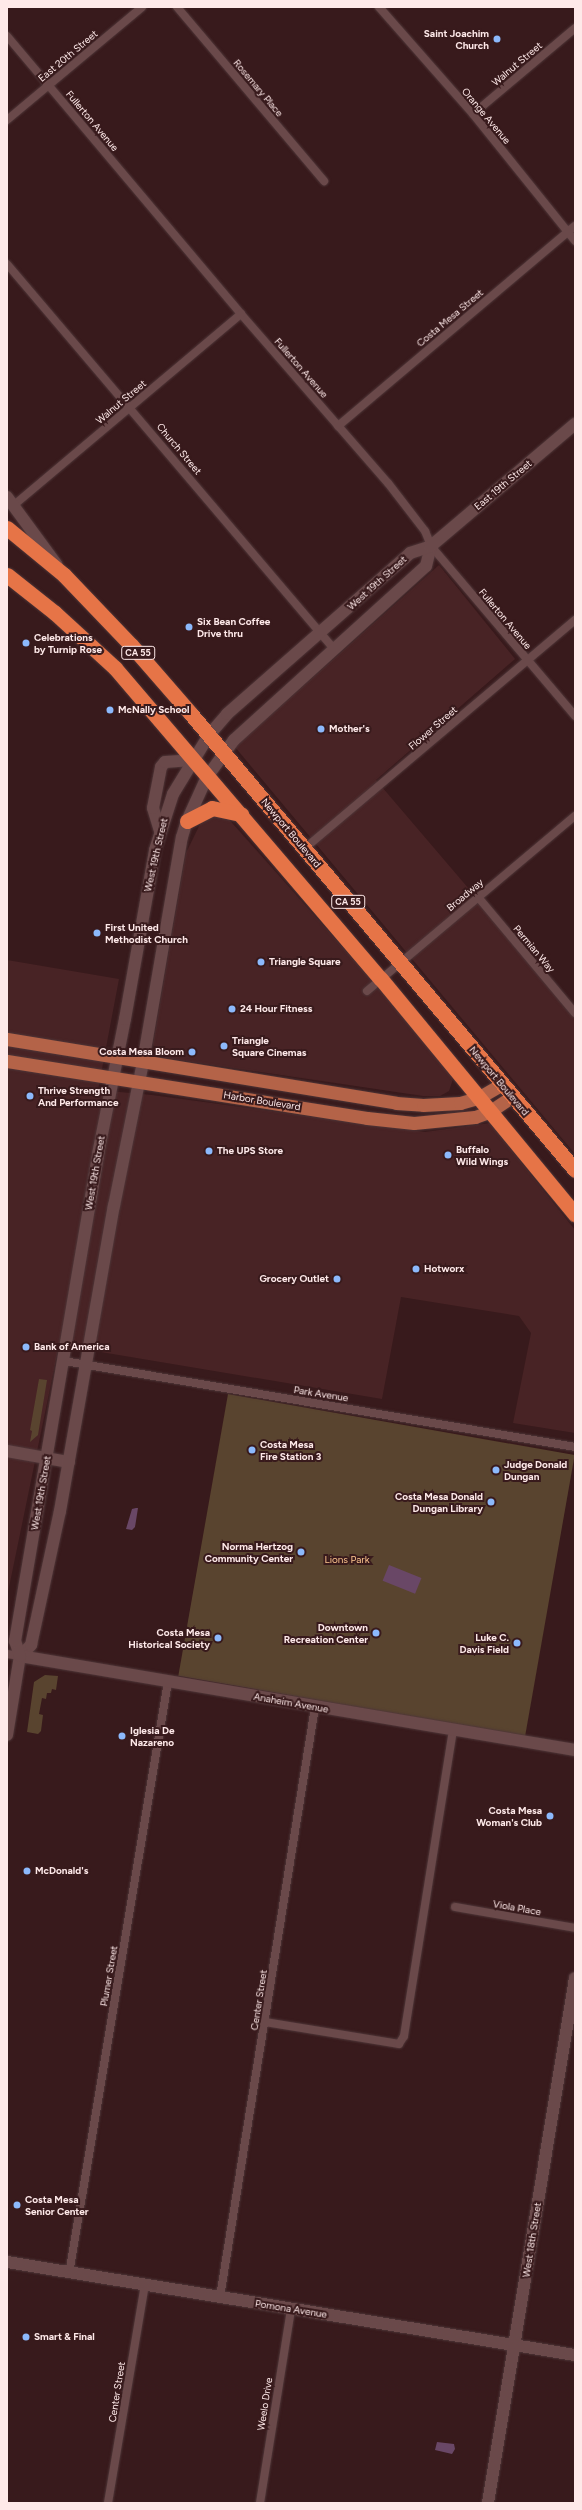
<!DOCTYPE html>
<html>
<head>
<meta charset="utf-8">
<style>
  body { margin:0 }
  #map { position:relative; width:582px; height:2510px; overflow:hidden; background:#381a1c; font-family:Figtree,sans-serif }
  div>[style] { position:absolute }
  .built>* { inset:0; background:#482325 }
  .green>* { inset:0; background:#59442f; transform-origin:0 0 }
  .water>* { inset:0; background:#694766; transform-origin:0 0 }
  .roads { filter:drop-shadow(0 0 1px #4e3638) drop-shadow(0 0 1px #4e3638) }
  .street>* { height:8px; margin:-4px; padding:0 4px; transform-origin:4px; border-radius:4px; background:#6a494a }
  .secondary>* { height:12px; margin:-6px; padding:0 6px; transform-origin:6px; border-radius:6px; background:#6a494a }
  .primary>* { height:13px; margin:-6.5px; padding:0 6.5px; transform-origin:6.5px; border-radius:6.5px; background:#b46348 }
  .highway>* { height:15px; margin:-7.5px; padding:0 7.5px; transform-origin:7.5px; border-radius:7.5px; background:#e67447 }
  .dots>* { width:11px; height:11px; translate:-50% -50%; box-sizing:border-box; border:2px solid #381a1c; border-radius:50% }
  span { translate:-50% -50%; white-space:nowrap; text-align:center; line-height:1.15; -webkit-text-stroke:4px #381a1c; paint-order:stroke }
  .shield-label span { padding:1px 3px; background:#381a1c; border:1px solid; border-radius:3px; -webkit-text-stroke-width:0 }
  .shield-label { font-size:9px; color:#fee9e9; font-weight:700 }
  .poi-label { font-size:10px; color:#fee9e9; font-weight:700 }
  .right { translate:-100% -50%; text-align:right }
  .left { translate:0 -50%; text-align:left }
  .street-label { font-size:10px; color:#fee9e9 }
  .park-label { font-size:10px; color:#fec68f }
  .frame { position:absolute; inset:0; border:8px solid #fee9e9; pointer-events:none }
</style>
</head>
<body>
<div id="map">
  <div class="built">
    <div style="clip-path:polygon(439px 565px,515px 659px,376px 780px,575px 1013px,575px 1154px,235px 747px)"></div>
    <div style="clip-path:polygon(211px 813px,225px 815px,450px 1068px,453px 1079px,449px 1091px,440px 1096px,423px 1096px,165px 1058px,156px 1052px,153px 1044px,186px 853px,203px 818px)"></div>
    <div style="clip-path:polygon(7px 960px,119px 979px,98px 1090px,152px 1095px,425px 1132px,490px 1123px,575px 1230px,575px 1433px,513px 1423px,531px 1333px,519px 1316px,401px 1297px,382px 1399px,59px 1345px,7px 1597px)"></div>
  </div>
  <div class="green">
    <div style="clip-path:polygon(39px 1379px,47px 1380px,38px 1435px,30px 1442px,32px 1431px,30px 1430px)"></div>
    <div style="left:228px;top:1394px;width:352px;height:286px;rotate:10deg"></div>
    <div style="clip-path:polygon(45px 1675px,58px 1676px,56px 1690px,52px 1689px,51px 1693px,47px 1693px,46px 1699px,42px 1698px,39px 1714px,43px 1715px,41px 1731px,38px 1734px,27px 1732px,34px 1682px)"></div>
  </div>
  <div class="water">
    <div style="clip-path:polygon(136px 1508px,138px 1508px,135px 1527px,132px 1530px,126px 1529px,132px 1509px)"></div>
    <div style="left:389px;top:1565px;width:35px;height:17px;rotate:22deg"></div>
    <div style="clip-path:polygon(437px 2442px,454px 2444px,455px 2449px,452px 2454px,435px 2450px)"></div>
  </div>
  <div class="roads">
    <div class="street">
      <div style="left:177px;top:7px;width:228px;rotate:49.8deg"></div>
      <div style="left:379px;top:7px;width:142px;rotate:48.7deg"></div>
      <div style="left:473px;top:114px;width:163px;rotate:51.2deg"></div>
      <div style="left:7px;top:36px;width:363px;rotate:49.9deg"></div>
      <div style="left:241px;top:314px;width:224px;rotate:49deg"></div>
      <div style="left:388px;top:483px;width:61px;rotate:52.4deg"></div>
      <div style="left:425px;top:531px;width:16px;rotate:68deg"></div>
      <div style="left:431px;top:546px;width:223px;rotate:49.7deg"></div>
      <div style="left:473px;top:114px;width:133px;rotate:-40.1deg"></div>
      <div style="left:7px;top:120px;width:176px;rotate:-39.9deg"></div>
      <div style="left:7px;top:264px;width:505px;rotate:49.66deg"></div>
      <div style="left:338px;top:426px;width:310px;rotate:-40.2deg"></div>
      <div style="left:14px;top:505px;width:297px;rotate:-40.1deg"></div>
      <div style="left:304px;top:849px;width:355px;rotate:-40.2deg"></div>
      <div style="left:478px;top:897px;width:151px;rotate:50.1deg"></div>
      <div style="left:367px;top:991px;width:272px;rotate:-40.1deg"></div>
      <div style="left:64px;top:1361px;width:518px;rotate:9.55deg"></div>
      <div style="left:7px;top:1654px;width:13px;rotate:9deg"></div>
      <div style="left:455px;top:1907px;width:122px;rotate:9.9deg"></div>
      <div style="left:265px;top:2022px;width:136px;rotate:9.3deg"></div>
      <div style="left:399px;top:2044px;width:9px;rotate:-58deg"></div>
      <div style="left:404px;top:2036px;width:310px;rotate:-80.9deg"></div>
      <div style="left:69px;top:2274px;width:600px;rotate:-80.51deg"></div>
      <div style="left:220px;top:2297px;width:598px;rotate:-80.85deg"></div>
      <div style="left:108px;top:2503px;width:222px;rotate:-80.4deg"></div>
      <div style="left:260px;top:2503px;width:196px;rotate:-80.9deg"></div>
    </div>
    <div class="secondary">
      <div style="left:7px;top:497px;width:84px;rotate:53.7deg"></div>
      <div style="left:160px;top:831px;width:24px;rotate:-107deg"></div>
      <div style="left:153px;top:808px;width:42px;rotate:-79deg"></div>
      <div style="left:161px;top:767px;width:6px;rotate:-51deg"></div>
      <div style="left:165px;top:762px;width:27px;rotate:-4deg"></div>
      <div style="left:7px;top:1451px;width:63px;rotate:10.1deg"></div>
      <div style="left:20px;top:1656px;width:16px;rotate:-45deg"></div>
      <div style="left:31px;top:1645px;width:137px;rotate:-77.8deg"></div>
      <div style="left:60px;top:1511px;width:310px;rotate:-80deg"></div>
      <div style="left:114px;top:1206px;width:147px;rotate:-78.6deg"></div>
      <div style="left:143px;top:1062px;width:228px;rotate:-80.2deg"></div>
      <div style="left:182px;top:837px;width:17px;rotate:-73deg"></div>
      <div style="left:187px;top:821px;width:48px;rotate:-65.6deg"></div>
      <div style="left:207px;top:777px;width:46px;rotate:-53.9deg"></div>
      <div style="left:234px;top:740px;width:259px;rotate:-42.2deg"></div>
      <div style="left:426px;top:566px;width:21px;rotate:-76deg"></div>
      <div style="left:20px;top:1656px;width:563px;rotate:9.61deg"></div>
      <div style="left:7px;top:1735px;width:80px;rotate:-80.7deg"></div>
      <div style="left:20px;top:1656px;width:16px;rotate:-108deg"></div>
      <div style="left:15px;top:1641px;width:494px;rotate:-80.3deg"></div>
      <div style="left:98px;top:1154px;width:138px;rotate:-78.7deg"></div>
      <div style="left:125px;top:1019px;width:172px;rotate:-79.9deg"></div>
      <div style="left:155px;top:850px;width:59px;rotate:-72.2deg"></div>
      <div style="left:173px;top:794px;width:69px;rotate:-58.6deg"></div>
      <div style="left:209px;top:735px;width:28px;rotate:-49deg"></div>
      <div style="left:227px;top:714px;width:244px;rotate:-41.3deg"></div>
      <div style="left:410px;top:553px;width:22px;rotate:-18deg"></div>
      <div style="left:431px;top:546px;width:189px;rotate:-40.3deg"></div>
      <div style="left:7px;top:2262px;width:576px;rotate:9.3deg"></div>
      <div style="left:488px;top:2503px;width:532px;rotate:-80.59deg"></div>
    </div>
    <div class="primary">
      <div style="left:7px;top:1039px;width:394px;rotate:9.3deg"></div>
      <div style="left:396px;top:1103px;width:27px;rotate:4deg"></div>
      <div style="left:423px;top:1105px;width:37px;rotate:-3deg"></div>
      <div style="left:460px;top:1103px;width:19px;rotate:-16deg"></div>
      <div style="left:478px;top:1098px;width:28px;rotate:-30deg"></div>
      <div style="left:7px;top:1061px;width:364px;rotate:9deg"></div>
      <div style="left:367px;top:1118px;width:47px;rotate:6.1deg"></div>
      <div style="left:414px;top:1123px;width:61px;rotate:-5.6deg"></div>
      <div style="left:475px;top:1117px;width:15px;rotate:-20deg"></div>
      <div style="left:489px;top:1112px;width:29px;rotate:-34deg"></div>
    </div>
    <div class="highway">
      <div style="left:7px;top:528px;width:74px;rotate:39.5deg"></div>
      <div style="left:64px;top:575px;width:97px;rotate:46.3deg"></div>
      <div style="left:131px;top:645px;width:91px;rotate:49deg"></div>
      <div style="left:191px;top:714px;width:596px;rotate:49.9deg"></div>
      <div style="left:7px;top:575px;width:61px;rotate:38.4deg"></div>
      <div style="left:55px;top:613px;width:81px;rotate:42.5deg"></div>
      <div style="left:115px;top:668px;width:409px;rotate:49.5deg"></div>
      <div style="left:381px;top:979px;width:305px;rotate:50.5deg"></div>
      <div style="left:187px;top:821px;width:28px;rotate:-27deg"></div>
      <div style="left:212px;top:808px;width:30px;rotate:12deg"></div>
    </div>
  </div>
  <div class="dots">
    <div style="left:497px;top:39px;background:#8cb9fc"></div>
    <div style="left:189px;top:627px;background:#8cb9fc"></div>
    <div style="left:26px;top:643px;background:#8cb9fc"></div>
    <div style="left:110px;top:710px;background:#8cb9fc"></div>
    <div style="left:321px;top:729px;background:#8cb9fc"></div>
    <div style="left:97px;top:933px;background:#8cb9fc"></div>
    <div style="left:261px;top:962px;background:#8cb9fc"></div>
    <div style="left:232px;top:1009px;background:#8cb9fc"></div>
    <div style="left:224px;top:1046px;background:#8cb9fc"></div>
    <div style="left:192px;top:1052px;background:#8cb9fc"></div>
    <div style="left:30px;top:1096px;background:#8cb9fc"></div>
    <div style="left:209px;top:1151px;background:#8cb9fc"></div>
    <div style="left:448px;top:1155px;background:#8cb9fc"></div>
    <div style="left:416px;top:1269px;background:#8cb9fc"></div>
    <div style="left:337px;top:1279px;background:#8cb9fc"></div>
    <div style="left:26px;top:1347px;background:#8cb9fc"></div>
    <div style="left:252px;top:1450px;background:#8cb9fc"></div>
    <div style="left:496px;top:1470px;background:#8cb9fc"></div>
    <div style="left:491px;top:1502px;background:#8cb9fc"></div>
    <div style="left:301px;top:1552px;background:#8cb9fc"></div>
    <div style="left:376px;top:1633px;background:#8cb9fc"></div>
    <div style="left:218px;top:1638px;background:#8cb9fc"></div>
    <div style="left:517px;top:1643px;background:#8cb9fc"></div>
    <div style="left:122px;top:1736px;background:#8cb9fc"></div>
    <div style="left:550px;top:1816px;background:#8cb9fc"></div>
    <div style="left:27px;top:1871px;background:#8cb9fc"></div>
    <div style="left:17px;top:2205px;background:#8cb9fc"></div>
    <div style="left:26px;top:2337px;background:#8cb9fc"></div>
  </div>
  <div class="shield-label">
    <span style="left:138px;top:653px">CA 55</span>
    <span style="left:348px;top:902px">CA 55</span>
  </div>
  <div class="poi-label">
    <span class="right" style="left:489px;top:39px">Saint Joachim<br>Church</span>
    <span class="left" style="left:197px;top:627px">Six Bean Coffee<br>Drive thru</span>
    <span class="left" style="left:34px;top:643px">Celebrations<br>by Turnip Rose</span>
    <span class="left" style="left:118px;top:710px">McNally School</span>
    <span class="left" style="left:329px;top:729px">Mother's</span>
    <span class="left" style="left:105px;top:933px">First United<br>Methodist Church</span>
    <span class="left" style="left:269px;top:962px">Triangle Square</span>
    <span class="left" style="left:240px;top:1009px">24 Hour Fitness</span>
    <span class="left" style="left:232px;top:1046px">Triangle<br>Square Cinemas</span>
    <span class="right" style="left:184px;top:1052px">Costa Mesa Bloom</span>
    <span class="left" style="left:38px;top:1096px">Thrive Strength<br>And Performance</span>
    <span class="left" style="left:456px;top:1155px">Buffalo<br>Wild Wings</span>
    <span class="left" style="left:217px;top:1151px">The UPS Store</span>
    <span class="left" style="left:424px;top:1269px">Hotworx</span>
    <span class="right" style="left:329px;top:1279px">Grocery Outlet</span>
    <span class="left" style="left:34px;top:1347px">Bank of America</span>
    <span class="left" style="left:260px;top:1450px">Costa Mesa<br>Fire Station 3</span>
    <span class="left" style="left:504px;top:1470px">Judge Donald<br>Dungan</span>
    <span class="right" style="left:483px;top:1502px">Costa Mesa Donald<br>Dungan Library</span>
    <span class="right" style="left:293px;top:1552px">Norma Hertzog<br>Community Center</span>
    <span class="right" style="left:368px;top:1633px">Downtown<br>Recreation Center</span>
    <span class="right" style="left:210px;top:1638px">Costa Mesa<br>Historical Society</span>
    <span class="right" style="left:509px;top:1643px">Luke C.<br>Davis Field</span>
    <span class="left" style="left:130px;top:1736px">Iglesia De<br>Nazareno</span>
    <span class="right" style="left:542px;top:1816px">Costa Mesa<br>Woman's Club</span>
    <span class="left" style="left:35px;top:1871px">McDonald's</span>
    <span class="left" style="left:25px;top:2205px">Costa Mesa<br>Senior Center</span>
    <span class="left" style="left:34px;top:2337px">Smart &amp; Final</span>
  </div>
  <div class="street-label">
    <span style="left:68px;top:56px;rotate:-40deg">East 20th Street</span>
    <span style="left:517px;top:64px;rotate:-40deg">Walnut Street</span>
    <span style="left:258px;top:88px;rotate:50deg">Rosemary Place</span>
    <span style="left:486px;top:116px;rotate:50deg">Orange Avenue</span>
    <span style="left:92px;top:121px;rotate:50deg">Fullerton Avenue</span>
    <span style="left:450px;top:318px;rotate:-40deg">Costa Mesa Street</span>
    <span style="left:301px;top:368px;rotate:49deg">Fullerton Avenue</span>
    <span style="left:121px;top:402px;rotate:-40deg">Walnut Street</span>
    <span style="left:179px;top:449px;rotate:50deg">Church Street</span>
    <span style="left:503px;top:485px;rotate:-40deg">East 19th Street</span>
    <span style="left:377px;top:583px;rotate:-42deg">West 19th Street</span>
    <span style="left:505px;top:619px;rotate:50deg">Fullerton Avenue</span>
    <span style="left:433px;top:728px;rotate:-41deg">Flower Street</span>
    <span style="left:291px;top:833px;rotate:50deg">Newport Boulevard</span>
    <span style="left:156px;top:855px;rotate:-77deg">West 19th Street</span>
    <span style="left:465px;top:895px;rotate:-40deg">Broadway</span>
    <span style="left:534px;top:949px;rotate:50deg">Permian Way</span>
    <span style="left:499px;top:1081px;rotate:50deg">Newport Boulevard</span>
    <span style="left:262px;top:1101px;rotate:9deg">Harbor Boulevard</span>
    <span style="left:95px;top:1173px;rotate:-80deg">West 19th Street</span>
    <span style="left:321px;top:1394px;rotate:9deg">Park Avenue</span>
    <span style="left:41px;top:1493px;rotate:-80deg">West 19th Street</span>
    <span style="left:291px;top:1703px;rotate:10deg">Anaheim Avenue</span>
    <span style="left:517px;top:1908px;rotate:10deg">Viola Place</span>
    <span style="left:109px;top:1976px;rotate:-80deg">Plumer Street</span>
    <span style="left:259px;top:2000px;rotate:-81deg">Center Street</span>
    <span style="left:532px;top:2240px;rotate:-81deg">West 18th Street</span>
    <span style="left:291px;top:2309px;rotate:9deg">Pomona Avenue</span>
    <span style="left:117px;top:2392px;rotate:-81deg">Center Street</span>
    <span style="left:265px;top:2404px;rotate:-81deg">Weelo Drive</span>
  </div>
  <div class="park-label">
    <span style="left:347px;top:1560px">Lions Park</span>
  </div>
  <div class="frame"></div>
</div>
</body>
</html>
